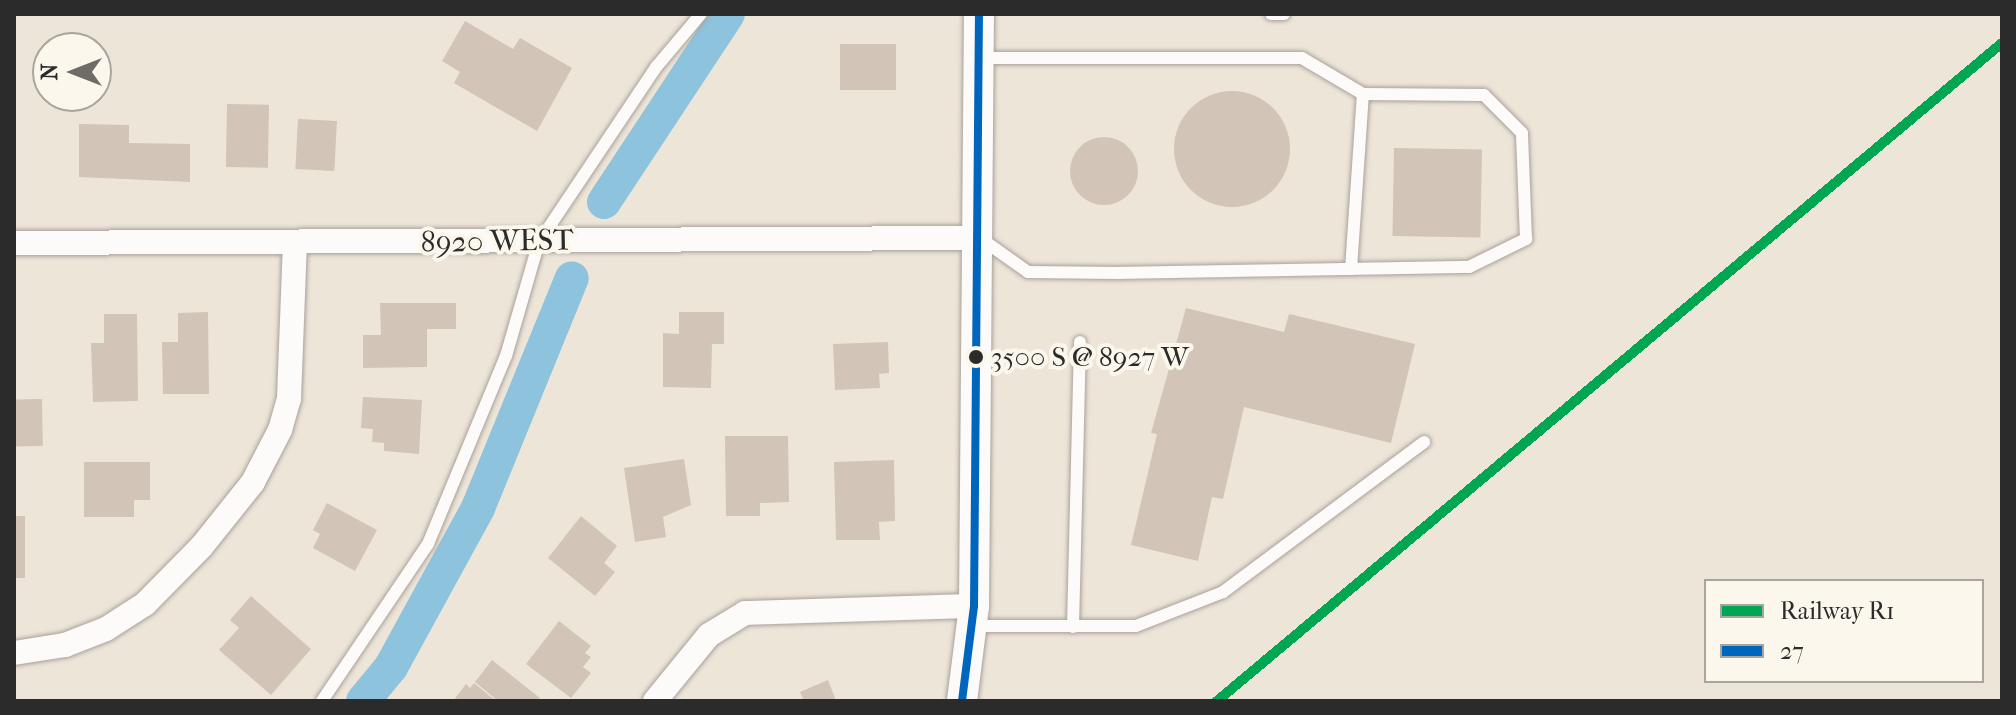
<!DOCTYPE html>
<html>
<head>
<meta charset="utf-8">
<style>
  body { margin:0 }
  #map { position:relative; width:2016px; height:715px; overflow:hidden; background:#eee5d9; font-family:"IM FELL French Canon",serif }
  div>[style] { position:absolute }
  .canal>* { height:34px; margin:-17px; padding:0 17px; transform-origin:17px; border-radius:17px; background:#8ec3dd }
  .building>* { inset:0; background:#d2c4b6; transform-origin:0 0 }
  .round { border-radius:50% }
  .roads { filter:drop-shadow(0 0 2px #a8a29b) drop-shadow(0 0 2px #a8a29b) }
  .service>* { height:12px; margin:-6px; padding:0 6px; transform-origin:6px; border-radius:6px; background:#fcfbf9 }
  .minor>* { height:24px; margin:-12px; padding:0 12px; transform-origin:12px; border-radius:12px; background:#fcfbf9 }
  .tertiary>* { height:30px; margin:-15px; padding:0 15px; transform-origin:15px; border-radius:15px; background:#fcfbf9 }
  .bus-1>* { height:8px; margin:-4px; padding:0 4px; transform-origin:4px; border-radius:4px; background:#0065bd }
  .rail-1>* { height:10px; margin:-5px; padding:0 5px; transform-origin:5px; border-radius:5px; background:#00a651 }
  .dots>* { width:22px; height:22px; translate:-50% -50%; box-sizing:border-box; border:4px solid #fbf7ec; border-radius:50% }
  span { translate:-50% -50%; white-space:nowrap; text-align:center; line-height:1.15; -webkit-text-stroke:8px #fbf7ec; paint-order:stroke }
  .bus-label { font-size:28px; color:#2b2b2b }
  .left { translate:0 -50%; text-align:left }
  .street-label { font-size:30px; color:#2b2b2b }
  .frame { position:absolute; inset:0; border:16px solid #2b2b2b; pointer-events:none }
  .legend { position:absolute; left:1704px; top:579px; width:280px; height:104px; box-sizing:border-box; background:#fbf7ec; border:2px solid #a8a59f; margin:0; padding:10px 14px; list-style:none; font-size:24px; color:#2b2b2b }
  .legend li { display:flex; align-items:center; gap:16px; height:40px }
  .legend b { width:40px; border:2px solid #a8a59f }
  .north { position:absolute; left:32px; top:32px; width:80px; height:80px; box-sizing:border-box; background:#fbf7ec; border:2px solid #a8a59f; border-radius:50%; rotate:270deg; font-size:22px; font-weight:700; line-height:32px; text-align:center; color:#2b2b2b }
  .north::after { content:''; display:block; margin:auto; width:28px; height:36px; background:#6f6c68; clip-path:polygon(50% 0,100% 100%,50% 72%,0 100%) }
</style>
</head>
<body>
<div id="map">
  <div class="canal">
    <div style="left:604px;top:202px;width:225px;rotate:-56.6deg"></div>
    <div style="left:363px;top:701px;width:44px;rotate:-50.5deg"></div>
    <div style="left:391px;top:667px;width:181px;rotate:-61.3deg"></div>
    <div style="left:478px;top:508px;width:248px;rotate:-67.8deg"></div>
  </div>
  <div class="building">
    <div style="clip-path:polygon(465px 21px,513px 49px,520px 38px,572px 68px,537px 131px,454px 83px,460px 72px,442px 61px)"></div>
    <div style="left:840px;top:44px;width:56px;height:46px"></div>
    <div class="round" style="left:1174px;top:91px;width:116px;height:116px"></div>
    <div style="left:227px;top:104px;width:42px;height:63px;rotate:1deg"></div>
    <div style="left:298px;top:119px;width:39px;height:50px;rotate:3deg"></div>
    <div style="clip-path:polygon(79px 124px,129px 125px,129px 143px,190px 144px,190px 182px,79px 177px)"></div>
    <div class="round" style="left:1070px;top:137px;width:68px;height:68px"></div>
    <div style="left:1394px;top:148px;width:88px;height:88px;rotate:1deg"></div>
    <div style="clip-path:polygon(380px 303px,456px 303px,456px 329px,427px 329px,427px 367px,363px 368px,363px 335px,381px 335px)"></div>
    <div style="clip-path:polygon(1186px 308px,1284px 332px,1289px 314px,1415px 344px,1391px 443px,1244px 407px,1223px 499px,1212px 497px,1198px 561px,1131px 545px,1157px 434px,1151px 433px)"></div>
    <div style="clip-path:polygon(208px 312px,209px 394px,163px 394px,162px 342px,178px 342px,178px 313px)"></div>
    <div style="clip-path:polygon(679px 312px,724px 312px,724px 344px,712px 344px,711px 388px,663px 387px,663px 333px,679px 334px)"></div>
    <div style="clip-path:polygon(104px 314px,137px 314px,138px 401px,93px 402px,91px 343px,104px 343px)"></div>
    <div style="clip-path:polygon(888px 342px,889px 373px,879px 374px,880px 388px,835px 390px,833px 344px)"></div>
    <div style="clip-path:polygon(363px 397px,422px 400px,419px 454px,384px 451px,384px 443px,372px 442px,373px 429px,361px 428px)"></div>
    <div style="left:42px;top:399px;width:47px;height:28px;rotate:89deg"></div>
    <div style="clip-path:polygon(725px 436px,788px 436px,789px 502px,760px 503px,760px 516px,726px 516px)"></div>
    <div style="clip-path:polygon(684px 459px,691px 505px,663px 517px,666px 537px,635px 542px,624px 468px)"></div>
    <div style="clip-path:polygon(894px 460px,895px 521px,879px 522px,880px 540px,836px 540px,834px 462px)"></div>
    <div style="clip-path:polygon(84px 462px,150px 462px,150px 500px,134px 500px,134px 517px,84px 517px)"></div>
    <div style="clip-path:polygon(327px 503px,377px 530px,355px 571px,313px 548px,320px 534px,313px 530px)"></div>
    <div style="left:14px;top:516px;width:11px;height:62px"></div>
    <div style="clip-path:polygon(581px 516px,617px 546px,604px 563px,615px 572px,595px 596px,548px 558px)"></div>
    <div style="clip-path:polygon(251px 596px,311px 649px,271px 695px,219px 650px,239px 628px,230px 620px)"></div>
    <div style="clip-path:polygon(559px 621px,591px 646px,585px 653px,591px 657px,583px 667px,591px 673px,571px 698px,526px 664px)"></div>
    <div style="clip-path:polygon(492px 660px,540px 698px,538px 701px,498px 701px,475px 682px)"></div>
    <div style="clip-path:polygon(828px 680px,836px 701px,804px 701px,800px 692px)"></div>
    <div style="clip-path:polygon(474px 683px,496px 701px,453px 701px,466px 684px,470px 688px)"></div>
  </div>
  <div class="roads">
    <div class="service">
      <div style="left:1271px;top:14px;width:13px"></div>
      <div style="left:980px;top:238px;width:59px;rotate:35.3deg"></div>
      <div style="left:1028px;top:272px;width:92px;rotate:0.6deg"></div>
      <div style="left:1120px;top:273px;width:349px;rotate:-1deg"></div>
      <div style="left:1469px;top:267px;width:64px;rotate:-26.2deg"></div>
      <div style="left:1526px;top:239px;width:106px;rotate:-92.2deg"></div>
      <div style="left:1522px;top:133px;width:54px;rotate:-135deg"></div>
      <div style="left:1484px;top:95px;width:121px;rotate:-179.5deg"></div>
      <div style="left:1363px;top:94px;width:71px;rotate:-149.5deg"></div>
      <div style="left:1302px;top:58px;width:322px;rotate:180deg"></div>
      <div style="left:1351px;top:269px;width:175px;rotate:-86.1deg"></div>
      <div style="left:972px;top:626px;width:164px"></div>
      <div style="left:1136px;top:626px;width:93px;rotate:-21.3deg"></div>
      <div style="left:1223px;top:592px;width:251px;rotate:-36.7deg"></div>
      <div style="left:1073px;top:627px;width:285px;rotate:-88.6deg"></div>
      <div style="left:322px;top:701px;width:189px;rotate:-56deg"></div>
      <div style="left:428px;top:544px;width:204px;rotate:-67.5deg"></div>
      <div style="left:506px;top:356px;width:119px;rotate:-73.9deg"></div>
      <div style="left:539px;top:242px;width:212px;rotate:-56.2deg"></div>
      <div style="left:657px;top:66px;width:68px;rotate:-49.8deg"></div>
    </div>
    <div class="minor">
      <div style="left:14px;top:243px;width:966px;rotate:-0.3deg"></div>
      <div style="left:14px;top:653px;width:52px;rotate:-8.9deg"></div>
      <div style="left:65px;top:645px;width:44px;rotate:-21.3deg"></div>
      <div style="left:106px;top:629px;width:46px;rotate:-32.7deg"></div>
      <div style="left:145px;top:604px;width:81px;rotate:-45.5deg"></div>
      <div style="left:202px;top:546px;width:82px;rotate:-51.4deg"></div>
      <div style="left:253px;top:482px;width:59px;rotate:-62.6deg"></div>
      <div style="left:280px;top:430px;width:33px;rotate:-74deg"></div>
      <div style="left:289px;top:398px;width:155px;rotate:-87.8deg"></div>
      <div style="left:655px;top:701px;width:85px;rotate:-50.7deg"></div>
      <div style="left:709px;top:635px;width:42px;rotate:-31.4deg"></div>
      <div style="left:745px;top:613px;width:229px;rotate:-1.8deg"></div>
    </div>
    <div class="tertiary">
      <div style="left:962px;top:701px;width:96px;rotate:-82.8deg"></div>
      <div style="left:974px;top:606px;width:592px;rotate:-89.52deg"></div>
    </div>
  </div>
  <div class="bus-1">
    <div style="left:962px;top:701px;width:96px;rotate:-82.8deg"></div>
    <div style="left:974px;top:606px;width:592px;rotate:-89.52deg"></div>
  </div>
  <div class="rail-1">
    <div style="left:1217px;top:701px;width:1024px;rotate:-39.97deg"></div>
  </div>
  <div class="dots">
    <div style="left:976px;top:357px;background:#2b2b2b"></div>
  </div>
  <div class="bus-label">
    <span class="left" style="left:991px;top:357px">3500 S @ 8927 W</span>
  </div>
  <div class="street-label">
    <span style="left:497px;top:242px;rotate:-1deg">8920 WEST</span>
  </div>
  <div class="frame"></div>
  <ul class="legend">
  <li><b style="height:10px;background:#00a651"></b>Railway R1</li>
  <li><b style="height:10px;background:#0065bd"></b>27</li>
  </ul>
  <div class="north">N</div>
</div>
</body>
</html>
